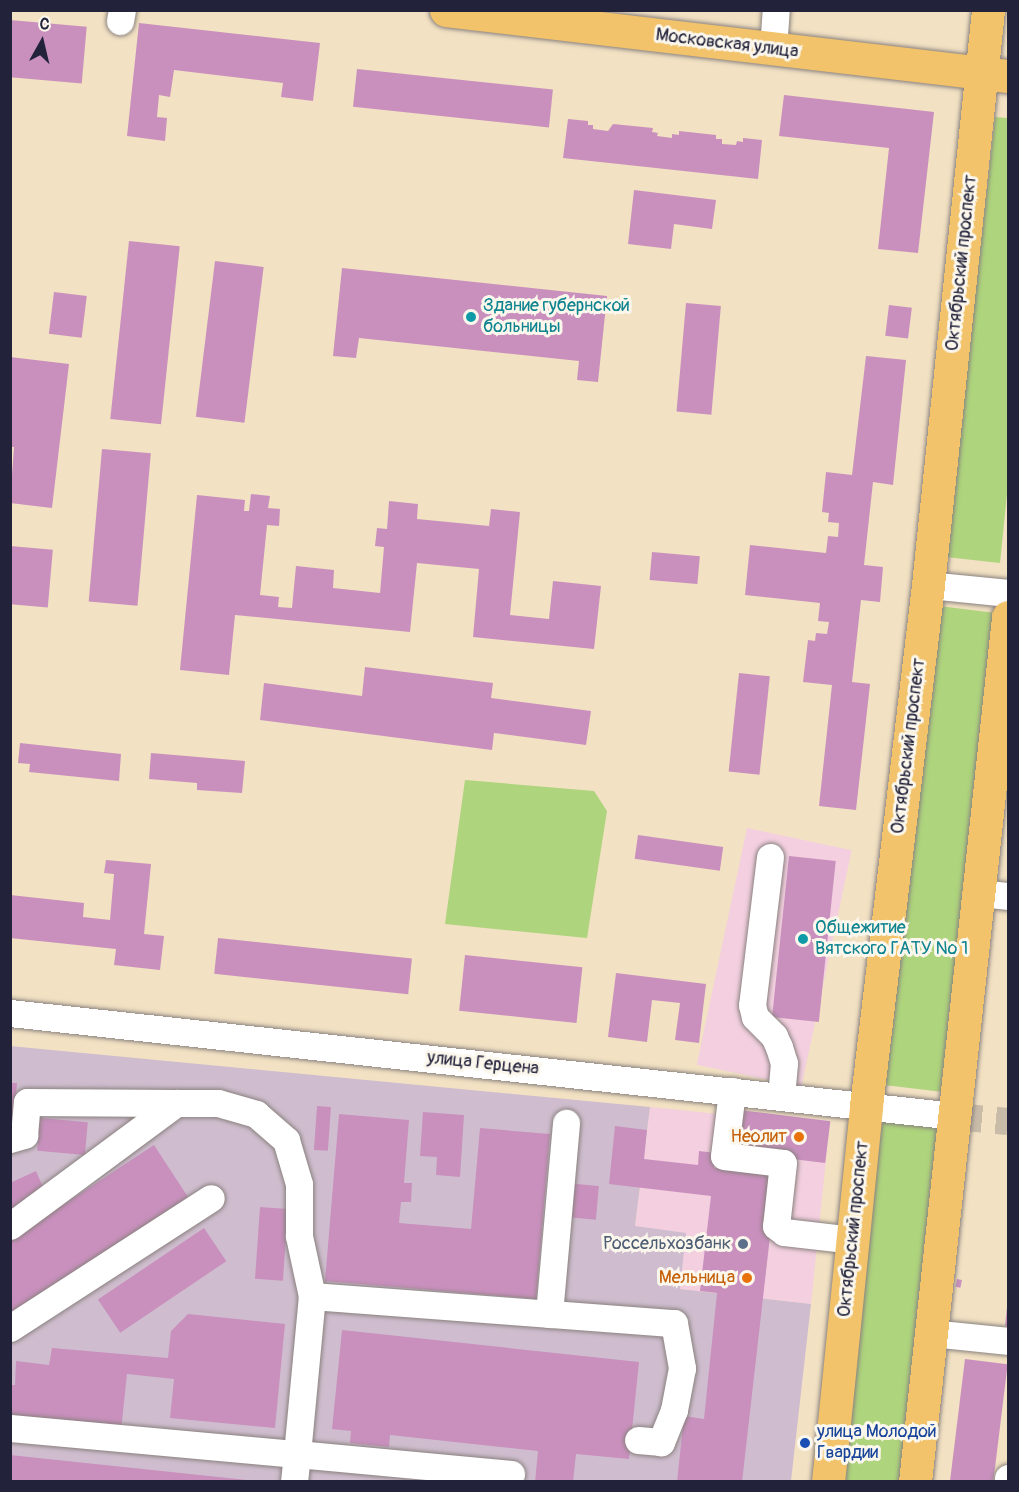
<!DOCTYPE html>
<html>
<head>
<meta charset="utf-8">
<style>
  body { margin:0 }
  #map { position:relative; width:1019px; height:1492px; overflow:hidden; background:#f2e1c3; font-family:Pangolin,sans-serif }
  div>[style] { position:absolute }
  .built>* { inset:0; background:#f3cfe0; transform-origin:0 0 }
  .industrial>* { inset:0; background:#cfbdcf }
  .green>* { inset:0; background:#aed47d; transform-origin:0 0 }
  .building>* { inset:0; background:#c990be; transform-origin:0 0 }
  .minor-tunnel>* { height:27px; margin-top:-13.5px; transform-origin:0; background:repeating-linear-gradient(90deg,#c8bba8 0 27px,transparent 0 41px) }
  .roads { filter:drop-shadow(0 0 2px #8a827f) drop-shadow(0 0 2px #8a827f) }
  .minor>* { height:27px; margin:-13.5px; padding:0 13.5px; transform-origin:13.5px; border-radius:13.5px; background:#fff }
  .major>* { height:33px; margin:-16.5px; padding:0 16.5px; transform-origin:16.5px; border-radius:16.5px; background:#f2c36a }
  .dots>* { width:16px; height:16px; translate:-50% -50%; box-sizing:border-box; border:3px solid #fbf7ec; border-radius:50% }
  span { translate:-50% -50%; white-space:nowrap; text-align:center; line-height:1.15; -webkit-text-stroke:6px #fbf7ec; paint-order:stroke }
  .street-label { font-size:18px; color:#22223b }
  .culture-label { font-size:18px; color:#0d838f }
  .left { translate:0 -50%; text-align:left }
  .food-label { font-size:18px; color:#c56008 }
  .right { translate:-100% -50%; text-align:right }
  .service-label { font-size:18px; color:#4e5e75 }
  .transit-label { font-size:18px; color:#164399 }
  .frame { position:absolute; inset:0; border:12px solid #22223b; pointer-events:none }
  .north { position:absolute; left:12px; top:12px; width:60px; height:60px; -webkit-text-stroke:4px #fbf7ec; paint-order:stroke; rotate:8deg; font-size:16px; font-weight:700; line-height:24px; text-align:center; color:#22223b }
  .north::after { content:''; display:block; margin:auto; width:21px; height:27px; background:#22223b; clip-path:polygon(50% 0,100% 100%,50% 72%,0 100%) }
</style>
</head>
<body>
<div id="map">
  <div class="built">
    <div style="left:747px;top:828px;width:107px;height:242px;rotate:12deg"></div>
    <div style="clip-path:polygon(650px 1107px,738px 1116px,739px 1110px,830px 1121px,811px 1304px,680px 1289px,635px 1227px)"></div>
  </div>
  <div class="industrial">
    <div style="clip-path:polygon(10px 1046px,650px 1107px,635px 1226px,686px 1233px,680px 1289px,811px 1304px,791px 1481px,11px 1481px)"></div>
  </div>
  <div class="green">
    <div style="clip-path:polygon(995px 117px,1008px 118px,1008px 484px,1000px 563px,946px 557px)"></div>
    <div style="left:939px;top:606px;width:61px;height:482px;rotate:7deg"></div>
    <div style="clip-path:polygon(465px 780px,594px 791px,607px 811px,587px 938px,445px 924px)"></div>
    <div style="left:877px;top:1121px;width:64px;height:363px;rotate:5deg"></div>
  </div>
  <div class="building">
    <div style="left:10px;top:20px;width:77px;height:57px;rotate:5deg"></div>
    <div style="clip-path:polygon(139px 23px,320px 43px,313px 101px,281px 97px,283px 83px,174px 70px,170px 97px,159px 95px,157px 117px,167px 118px,165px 141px,127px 136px)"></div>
    <div style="left:357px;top:69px;width:197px;height:38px;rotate:6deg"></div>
    <div style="clip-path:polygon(784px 95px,934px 112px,918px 253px,878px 249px,889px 148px,779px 136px)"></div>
    <div style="clip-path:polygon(568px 119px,588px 121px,588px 125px,593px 125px,593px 129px,608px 131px,613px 124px,653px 128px,652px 132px,658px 133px,657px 136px,672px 138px,672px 134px,679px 135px,679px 131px,716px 135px,716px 139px,722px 139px,722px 144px,736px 145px,737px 141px,743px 142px,743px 138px,762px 140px,758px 179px,563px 158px)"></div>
    <div style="clip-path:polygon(634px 190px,716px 200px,712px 229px,674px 224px,671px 249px,628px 244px)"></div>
    <div style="left:129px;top:241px;width:51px;height:179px;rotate:6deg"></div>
    <div style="left:215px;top:261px;width:49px;height:157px;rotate:7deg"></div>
    <div style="clip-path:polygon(342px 268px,607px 296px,598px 382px,577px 380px,579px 361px,359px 338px,356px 358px,333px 356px)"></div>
    <div style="left:54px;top:292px;width:33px;height:42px;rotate:7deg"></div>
    <div style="left:686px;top:303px;width:35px;height:109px;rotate:5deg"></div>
    <div style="left:889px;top:305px;width:23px;height:31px;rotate:7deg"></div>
    <div style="clip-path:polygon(866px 356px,906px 360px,893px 485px,873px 482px,864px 565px,883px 567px,880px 602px,861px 600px,852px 682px,870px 684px,856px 810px,819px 806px,832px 685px,803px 682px,808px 640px,815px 641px,816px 633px,827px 634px,829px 622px,818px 621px,820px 603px,745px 595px,750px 545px,826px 553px,828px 536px,838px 537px,839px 523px,828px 522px,829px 513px,822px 512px,826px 472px,852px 475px)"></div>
    <div style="clip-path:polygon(10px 357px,69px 364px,52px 508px,10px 503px,14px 447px,10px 447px)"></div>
    <div style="left:102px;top:449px;width:49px;height:153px;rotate:5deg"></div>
    <div style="clip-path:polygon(251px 494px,270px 496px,268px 508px,280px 509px,279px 526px,267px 525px,260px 595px,279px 597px,278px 607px,292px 608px,296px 566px,334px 570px,333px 588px,380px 593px,384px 547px,375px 546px,377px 528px,387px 529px,389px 501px,418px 504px,417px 519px,489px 526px,491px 509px,520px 512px,510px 615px,549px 619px,553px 581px,601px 586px,594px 649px,473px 637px,479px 569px,417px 563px,410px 632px,235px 615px,229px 675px,180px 670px,197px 495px,245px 500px,244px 511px,249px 511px)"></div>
    <div style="left:10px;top:546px;width:43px;height:58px;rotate:5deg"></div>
    <div style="left:652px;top:552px;width:48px;height:28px;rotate:5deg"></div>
    <div style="clip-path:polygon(365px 667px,493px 683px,491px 698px,591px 711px,586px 745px,494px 733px,492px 750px,260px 720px,264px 683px,362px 696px)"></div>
    <div style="left:739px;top:673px;width:31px;height:99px;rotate:6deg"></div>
    <div style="clip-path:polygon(20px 743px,121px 754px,119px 781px,29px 772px,30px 764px,18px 763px)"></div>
    <div style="clip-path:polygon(151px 753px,245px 761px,242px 793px,197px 790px,197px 783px,149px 779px)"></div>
    <div style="left:638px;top:835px;width:86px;height:24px;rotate:8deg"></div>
    <div style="left:789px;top:856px;width:47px;height:162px;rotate:6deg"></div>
    <div style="clip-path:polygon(106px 860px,151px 864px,144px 934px,164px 936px,160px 970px,114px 965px,116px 949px,10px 938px,10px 895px,84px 903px,83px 917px,110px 920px,114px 874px,104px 873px)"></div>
    <div style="left:218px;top:938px;width:195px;height:36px;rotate:6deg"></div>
    <div style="left:465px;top:955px;width:118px;height:56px;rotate:6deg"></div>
    <div style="clip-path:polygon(616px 973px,706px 984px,699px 1043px,675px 1040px,680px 1003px,652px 1000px,647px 1042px,608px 1037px)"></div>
    <div style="clip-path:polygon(10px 1083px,17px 1083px,12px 1139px,10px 1139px)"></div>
    <div style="left:317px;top:1106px;width:14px;height:44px;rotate:4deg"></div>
    <div style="left:739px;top:1110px;width:92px;height:42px;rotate:7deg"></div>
    <div style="clip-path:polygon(423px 1112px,464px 1115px,460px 1177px,436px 1175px,437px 1157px,420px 1156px)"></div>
    <div style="clip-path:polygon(339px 1114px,409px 1120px,404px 1183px,412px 1183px,411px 1202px,401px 1202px,399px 1223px,471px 1229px,480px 1128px,550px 1134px,536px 1299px,325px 1281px)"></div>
    <div style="left:40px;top:1118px;width:48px;height:33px;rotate:5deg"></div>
    <div style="clip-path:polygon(615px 1126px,647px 1130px,644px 1159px,698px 1165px,699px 1151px,716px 1153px,714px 1168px,777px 1175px,742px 1482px,677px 1482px,684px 1416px,704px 1419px,717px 1293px,700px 1291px,711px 1196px,609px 1184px)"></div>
    <div style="clip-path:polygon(154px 1145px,188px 1197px,10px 1314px,10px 1240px)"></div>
    <div style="clip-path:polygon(36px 1171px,43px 1187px,25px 1198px,27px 1209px,10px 1216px,10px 1183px)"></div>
    <div style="left:566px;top:1183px;width:33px;height:34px;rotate:5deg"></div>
    <div style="left:260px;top:1207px;width:28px;height:72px;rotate:4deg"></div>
    <div style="left:204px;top:1228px;width:40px;height:128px;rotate:56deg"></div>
    <div style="left:957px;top:1279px;width:5px;height:8px;rotate:11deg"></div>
    <div style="clip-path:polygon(1007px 1307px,1008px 1307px,1008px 1326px,1005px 1326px)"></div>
    <div style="clip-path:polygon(188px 1314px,285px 1324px,275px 1428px,170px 1418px,174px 1379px,127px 1374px,121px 1431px,10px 1421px,10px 1385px,15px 1385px,16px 1361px,49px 1365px,52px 1348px,168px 1358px,171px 1331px)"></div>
    <div style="clip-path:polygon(342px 1330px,639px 1362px,629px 1459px,576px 1454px,573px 1482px,535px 1482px,538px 1451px,390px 1435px,389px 1447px,350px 1443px,351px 1431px,332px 1429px)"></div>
    <div style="left:965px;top:1359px;width:43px;height:124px;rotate:7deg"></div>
    <div style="clip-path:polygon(806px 1437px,810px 1438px,809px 1446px,804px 1445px)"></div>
    <div style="clip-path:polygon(10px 1455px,247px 1480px,247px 1482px,10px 1482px)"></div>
  </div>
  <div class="minor-tunnel">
    <div style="left:955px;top:1116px;width:53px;rotate:5.4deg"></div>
  </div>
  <div class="roads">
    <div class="minor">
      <div style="left:120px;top:21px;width:11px;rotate:-80deg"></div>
      <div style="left:773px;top:49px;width:39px;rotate:-86deg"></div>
      <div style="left:928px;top:585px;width:80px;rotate:5.7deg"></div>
      <div style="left:770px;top:857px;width:149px;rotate:96.9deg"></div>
      <div style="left:752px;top:1005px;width:12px;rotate:76deg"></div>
      <div style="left:755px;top:1017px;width:27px;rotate:45deg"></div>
      <div style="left:774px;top:1036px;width:12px;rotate:66deg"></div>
      <div style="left:779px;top:1047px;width:17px;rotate:73deg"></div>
      <div style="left:784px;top:1063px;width:34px;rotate:95deg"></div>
      <div style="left:979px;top:893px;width:29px;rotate:6deg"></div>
      <div style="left:10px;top:1013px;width:951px;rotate:6.22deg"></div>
      <div style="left:732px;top:1091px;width:65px;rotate:97deg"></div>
      <div style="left:724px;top:1156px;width:59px;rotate:6.8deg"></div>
      <div style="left:783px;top:1163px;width:63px;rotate:96.3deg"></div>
      <div style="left:776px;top:1226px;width:10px;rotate:37deg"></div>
      <div style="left:784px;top:1232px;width:69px;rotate:6.6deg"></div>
      <div style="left:10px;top:1139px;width:15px;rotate:-16deg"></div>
      <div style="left:24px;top:1135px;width:33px;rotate:-85deg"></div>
      <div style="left:27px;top:1102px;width:149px;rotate:0.4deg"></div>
      <div style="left:10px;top:1226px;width:207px;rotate:-36.5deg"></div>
      <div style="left:176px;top:1103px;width:42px"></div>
      <div style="left:218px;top:1103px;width:40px;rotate:16deg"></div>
      <div style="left:256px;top:1114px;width:40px;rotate:41deg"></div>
      <div style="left:286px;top:1140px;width:46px;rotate:73.5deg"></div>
      <div style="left:299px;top:1184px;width:52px;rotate:90deg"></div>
      <div style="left:299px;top:1236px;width:61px;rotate:77.8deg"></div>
      <div style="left:549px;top:1314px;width:192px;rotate:-84.9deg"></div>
      <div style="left:10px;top:1328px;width:239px;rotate:-32.9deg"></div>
      <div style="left:931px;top:1333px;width:77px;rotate:5.9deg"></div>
      <div style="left:10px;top:1428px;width:288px;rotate:5.2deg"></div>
      <div style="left:297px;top:1454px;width:159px;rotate:-84.6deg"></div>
      <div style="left:312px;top:1296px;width:363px;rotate:4.3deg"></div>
      <div style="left:674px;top:1323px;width:46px;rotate:79.9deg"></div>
      <div style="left:682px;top:1368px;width:43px;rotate:100.8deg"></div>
      <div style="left:674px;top:1410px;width:35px;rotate:112deg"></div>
      <div style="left:661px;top:1442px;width:23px;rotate:-175deg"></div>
      <div style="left:294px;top:1482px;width:28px;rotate:-84deg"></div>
      <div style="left:297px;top:1454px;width:215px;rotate:5.3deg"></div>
      <div style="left:1008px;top:1482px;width:4px;rotate:-90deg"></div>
    </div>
    <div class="major">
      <div style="left:446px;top:10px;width:566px;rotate:6.7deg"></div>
      <div style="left:828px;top:1482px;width:378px;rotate:-84.2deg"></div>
      <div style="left:866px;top:1106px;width:525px;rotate:-83.21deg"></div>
      <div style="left:928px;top:585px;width:578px;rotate:-84.04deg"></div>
      <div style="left:915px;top:1482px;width:870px;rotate:-83.86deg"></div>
    </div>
  </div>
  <div class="dots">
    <div style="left:471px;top:317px;background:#0f9aa8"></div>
    <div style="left:803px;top:939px;background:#0f9aa8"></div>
    <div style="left:799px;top:1137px;background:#e8710a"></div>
    <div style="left:743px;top:1244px;background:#5c6f8a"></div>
    <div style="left:747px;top:1278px;background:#e8710a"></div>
    <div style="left:805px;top:1443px;background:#1a4fb4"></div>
  </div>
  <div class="street-label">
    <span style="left:727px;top:44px;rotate:7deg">Московская улица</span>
    <span style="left:962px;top:263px;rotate:-84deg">Октябрьский проспект</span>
    <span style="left:909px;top:746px;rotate:-83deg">Октябрьский проспект</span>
    <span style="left:483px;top:1064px;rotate:6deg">улица Герцена</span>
    <span style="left:854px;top:1229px;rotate:-84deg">Октябрьский проспект</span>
  </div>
  <div class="culture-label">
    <span class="left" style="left:483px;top:317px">Здание губернской<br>больницы</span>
    <span class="left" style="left:815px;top:939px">Общежитие<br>Вятского ГАТУ № 1</span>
  </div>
  <div class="food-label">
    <span class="right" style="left:787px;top:1137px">Неолит</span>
    <span class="right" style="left:735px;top:1278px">Мельница</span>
  </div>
  <div class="service-label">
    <span class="right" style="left:731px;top:1244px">Россельхозбанк</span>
  </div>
  <div class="transit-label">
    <span class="left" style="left:817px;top:1443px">улица Молодой<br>Гвардии</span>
  </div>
  <div class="frame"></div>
  <div class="north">С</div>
</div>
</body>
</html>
